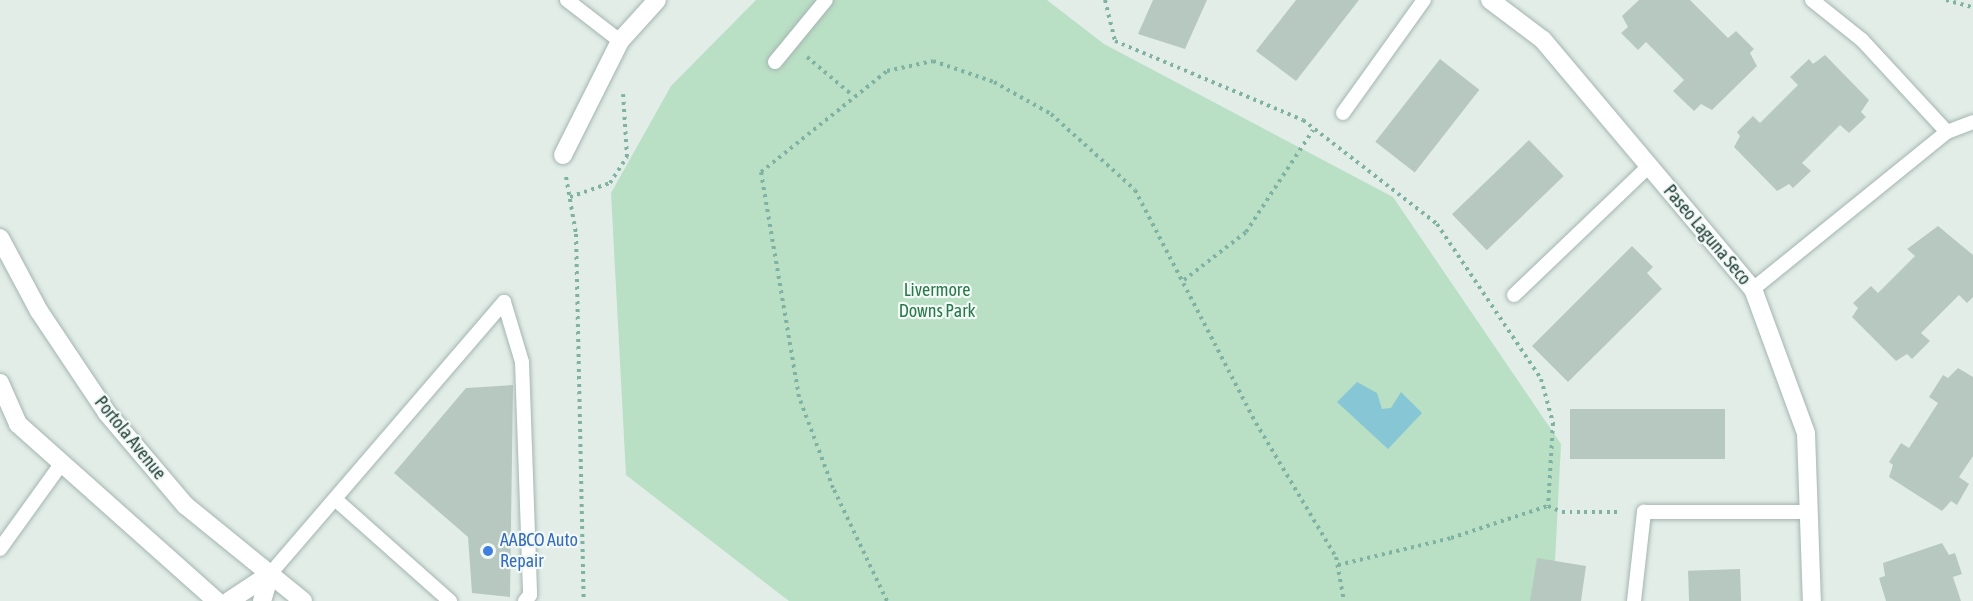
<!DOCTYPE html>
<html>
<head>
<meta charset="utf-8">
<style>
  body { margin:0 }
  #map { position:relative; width:1973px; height:601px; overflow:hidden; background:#e2ede8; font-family:"Asap Condensed",sans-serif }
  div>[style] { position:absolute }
  .green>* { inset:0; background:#b9dfc5 }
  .water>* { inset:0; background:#87c6d5 }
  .building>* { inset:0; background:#b7c8c1; transform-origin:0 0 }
  .path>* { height:4px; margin-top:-2px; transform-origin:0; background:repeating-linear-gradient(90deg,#80b2a4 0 3px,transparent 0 7.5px) }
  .roads { filter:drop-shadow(0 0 2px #a4b5b0) drop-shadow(0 0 2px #a4b5b0) }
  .lane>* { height:14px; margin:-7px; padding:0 7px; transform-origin:7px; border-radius:7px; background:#fff }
  .street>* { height:18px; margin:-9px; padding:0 9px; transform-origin:9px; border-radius:9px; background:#fff }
  .secondary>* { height:18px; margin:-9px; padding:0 9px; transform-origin:9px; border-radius:9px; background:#fff }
  .dots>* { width:16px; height:16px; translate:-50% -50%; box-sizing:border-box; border:3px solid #f2f9f6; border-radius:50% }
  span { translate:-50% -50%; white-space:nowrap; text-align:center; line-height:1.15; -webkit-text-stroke:4.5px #f2f9f6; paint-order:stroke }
  .street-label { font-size:18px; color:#213f38 }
  .park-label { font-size:18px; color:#29784a }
  .shop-label { font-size:18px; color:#366cbe }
  .left { translate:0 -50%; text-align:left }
</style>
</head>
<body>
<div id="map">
  <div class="green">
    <div style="clip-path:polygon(756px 0,1047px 0,1104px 44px,1393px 197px,1561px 444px,1553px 601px,789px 601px,626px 475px,611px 193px,671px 86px)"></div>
  </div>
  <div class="water">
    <div style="clip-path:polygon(1357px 382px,1377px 393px,1382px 409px,1391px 408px,1401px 392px,1422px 413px,1388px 449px,1337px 402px)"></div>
  </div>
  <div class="building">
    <div style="clip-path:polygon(1153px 0,1207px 0,1185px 49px,1138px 34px)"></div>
    <div style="clip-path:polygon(1296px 0,1359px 0,1296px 81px,1256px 51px)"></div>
    <div style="clip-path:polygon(1639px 0,1690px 0,1728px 38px,1736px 31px,1754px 49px,1750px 53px,1757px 66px,1712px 110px,1701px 104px,1694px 111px,1673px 91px,1684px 80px,1646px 42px,1638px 50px,1621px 33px,1628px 27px,1622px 16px)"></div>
    <div style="clip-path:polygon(1825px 55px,1869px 100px,1861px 112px,1866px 117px,1849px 133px,1840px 125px,1802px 163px,1811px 171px,1793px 188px,1789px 184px,1777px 191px,1734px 147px,1740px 136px,1737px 132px,1753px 116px,1760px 123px,1798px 85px,1790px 77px,1809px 59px,1813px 64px)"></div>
    <div style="left:1440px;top:59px;width:50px;height:105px;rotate:38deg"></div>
    <div style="left:1529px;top:140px;width:50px;height:107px;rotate:46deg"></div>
    <div style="clip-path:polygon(1938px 226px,1973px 255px,1973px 297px,1967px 303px,1959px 295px,1921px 333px,1930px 341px,1912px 359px,1907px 354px,1896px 361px,1852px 317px,1858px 308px,1853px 303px,1871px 286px,1878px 293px,1915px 256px,1907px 249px)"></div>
    <div style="clip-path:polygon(1632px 246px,1653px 267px,1647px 273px,1662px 289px,1568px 382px,1532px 346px)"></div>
    <div style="clip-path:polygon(1958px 368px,1973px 377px,1973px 456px,1959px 477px,1969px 484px,1957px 505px,1951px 501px,1942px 511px,1889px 477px,1893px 465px,1889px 462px,1901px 443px,1909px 448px,1938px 403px,1929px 397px,1943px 375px,1948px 378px)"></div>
    <div style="clip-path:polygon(513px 385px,510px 597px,472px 593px,468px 537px,394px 473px,466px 388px)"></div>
    <div style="left:1570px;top:409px;width:155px;height:50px"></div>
    <div style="clip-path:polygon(1942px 543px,1949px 555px,1955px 553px,1962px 574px,1953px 577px,1961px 601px,1886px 601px,1879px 578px,1885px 576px,1883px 563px)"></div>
    <div style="clip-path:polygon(1537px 558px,1586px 566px,1581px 601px,1530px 601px)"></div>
    <div style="left:1740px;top:569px;width:32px;height:52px;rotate:88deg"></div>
  </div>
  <div class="path">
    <div style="left:1105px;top:0;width:42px;rotate:76.3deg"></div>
    <div style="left:1115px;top:41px;width:204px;rotate:22.8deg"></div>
    <div style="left:1303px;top:120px;width:170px;rotate:37.8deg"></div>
    <div style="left:1437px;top:224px;width:187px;rotate:56.1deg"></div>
    <div style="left:1541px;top:379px;width:46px;rotate:74.7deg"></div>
    <div style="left:1553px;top:423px;width:83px;rotate:93.4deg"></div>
    <div style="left:1946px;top:0;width:28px;rotate:15deg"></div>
    <div style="left:807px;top:57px;width:59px;rotate:40.2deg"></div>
    <div style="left:566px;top:177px;width:58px;rotate:80deg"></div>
    <div style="left:576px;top:234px;width:367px;rotate:88.8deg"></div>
    <div style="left:570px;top:197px;width:42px;rotate:-19.3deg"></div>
    <div style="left:610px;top:183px;width:31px;rotate:-57deg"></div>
    <div style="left:627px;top:157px;width:63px;rotate:-93.6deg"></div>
    <div style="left:1184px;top:280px;width:78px;rotate:-37.7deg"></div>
    <div style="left:1246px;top:232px;width:122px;rotate:-56.7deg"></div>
    <div style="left:1338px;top:565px;width:116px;rotate:-13.4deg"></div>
    <div style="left:1451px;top:538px;width:102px;rotate:-18.3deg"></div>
    <div style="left:1548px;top:506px;width:15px;rotate:23deg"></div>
    <div style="left:1562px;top:512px;width:59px"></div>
    <div style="left:887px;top:601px;width:125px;rotate:-115.5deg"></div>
    <div style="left:833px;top:488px;width:97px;rotate:-110.5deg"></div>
    <div style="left:799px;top:397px;width:228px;rotate:-99.6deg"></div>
    <div style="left:761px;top:172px;width:161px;rotate:-38.7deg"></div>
    <div style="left:887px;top:71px;width:47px;rotate:-12.3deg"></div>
    <div style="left:933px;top:61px;width:65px;rotate:19deg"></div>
    <div style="left:994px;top:82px;width:65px;rotate:29.3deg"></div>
    <div style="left:1051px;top:114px;width:113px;rotate:42.1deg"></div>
    <div style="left:1135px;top:190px;width:263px;rotate:62.6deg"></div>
    <div style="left:1256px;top:423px;width:156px;rotate:59.2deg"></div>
    <div style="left:1336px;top:557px;width:45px;rotate:79.7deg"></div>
  </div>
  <div class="roads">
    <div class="lane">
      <div style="left:567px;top:0;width:67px;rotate:37.7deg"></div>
      <div style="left:1812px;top:0;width:64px;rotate:38.7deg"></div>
      <div style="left:1862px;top:40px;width:125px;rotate:47.3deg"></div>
      <div style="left:775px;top:62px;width:80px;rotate:-50.6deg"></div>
      <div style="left:1343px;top:113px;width:139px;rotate:-54.4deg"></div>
      <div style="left:1753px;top:289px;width:250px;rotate:-39deg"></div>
      <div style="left:1947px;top:132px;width:28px;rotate:-21deg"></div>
      <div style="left:1514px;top:295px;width:187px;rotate:-43.7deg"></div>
      <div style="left:335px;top:499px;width:154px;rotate:41.6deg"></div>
      <div style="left:0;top:549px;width:105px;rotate:-54.3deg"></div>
      <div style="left:270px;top:574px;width:359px;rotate:-49.3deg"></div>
      <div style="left:504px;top:302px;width:63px;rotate:73.3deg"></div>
      <div style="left:522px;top:362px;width:233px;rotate:88deg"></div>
      <div style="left:530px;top:595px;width:8px;rotate:130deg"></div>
      <div style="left:1634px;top:601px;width:90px;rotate:-83.6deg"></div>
      <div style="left:1644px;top:512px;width:165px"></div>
    </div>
    <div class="street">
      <div style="left:1490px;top:0;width:66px;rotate:37deg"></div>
      <div style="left:1543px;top:40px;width:326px;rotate:49.9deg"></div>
      <div style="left:1753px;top:289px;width:153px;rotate:69.8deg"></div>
      <div style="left:1806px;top:433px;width:168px;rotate:88deg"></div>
      <div style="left:563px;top:155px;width:127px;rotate:-63.4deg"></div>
      <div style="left:620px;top:41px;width:55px;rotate:-47.9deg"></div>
    </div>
    <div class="secondary">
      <div style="left:0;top:238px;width:83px;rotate:61.9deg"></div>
      <div style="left:39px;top:311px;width:123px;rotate:56.3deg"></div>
      <div style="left:107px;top:413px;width:121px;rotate:49.7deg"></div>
      <div style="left:185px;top:505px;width:152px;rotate:39.1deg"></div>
      <div style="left:0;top:383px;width:45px;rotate:66.3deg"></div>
      <div style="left:18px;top:424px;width:266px;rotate:41.7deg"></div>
      <div style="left:229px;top:601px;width:49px;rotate:-33.4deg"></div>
      <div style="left:262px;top:601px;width:28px;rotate:-73deg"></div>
    </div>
  </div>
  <div class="dots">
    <div style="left:488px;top:551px;background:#3f7fe0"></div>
  </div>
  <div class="street-label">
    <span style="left:1707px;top:235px;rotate:50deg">Paseo Laguna Seco</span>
    <span style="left:130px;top:438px;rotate:51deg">Portola Avenue</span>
  </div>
  <div class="park-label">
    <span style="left:937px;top:301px">Livermore<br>Downs Park</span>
  </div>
  <div class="shop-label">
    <span class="left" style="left:500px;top:551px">AABCO Auto<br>Repair</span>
  </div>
</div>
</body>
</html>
